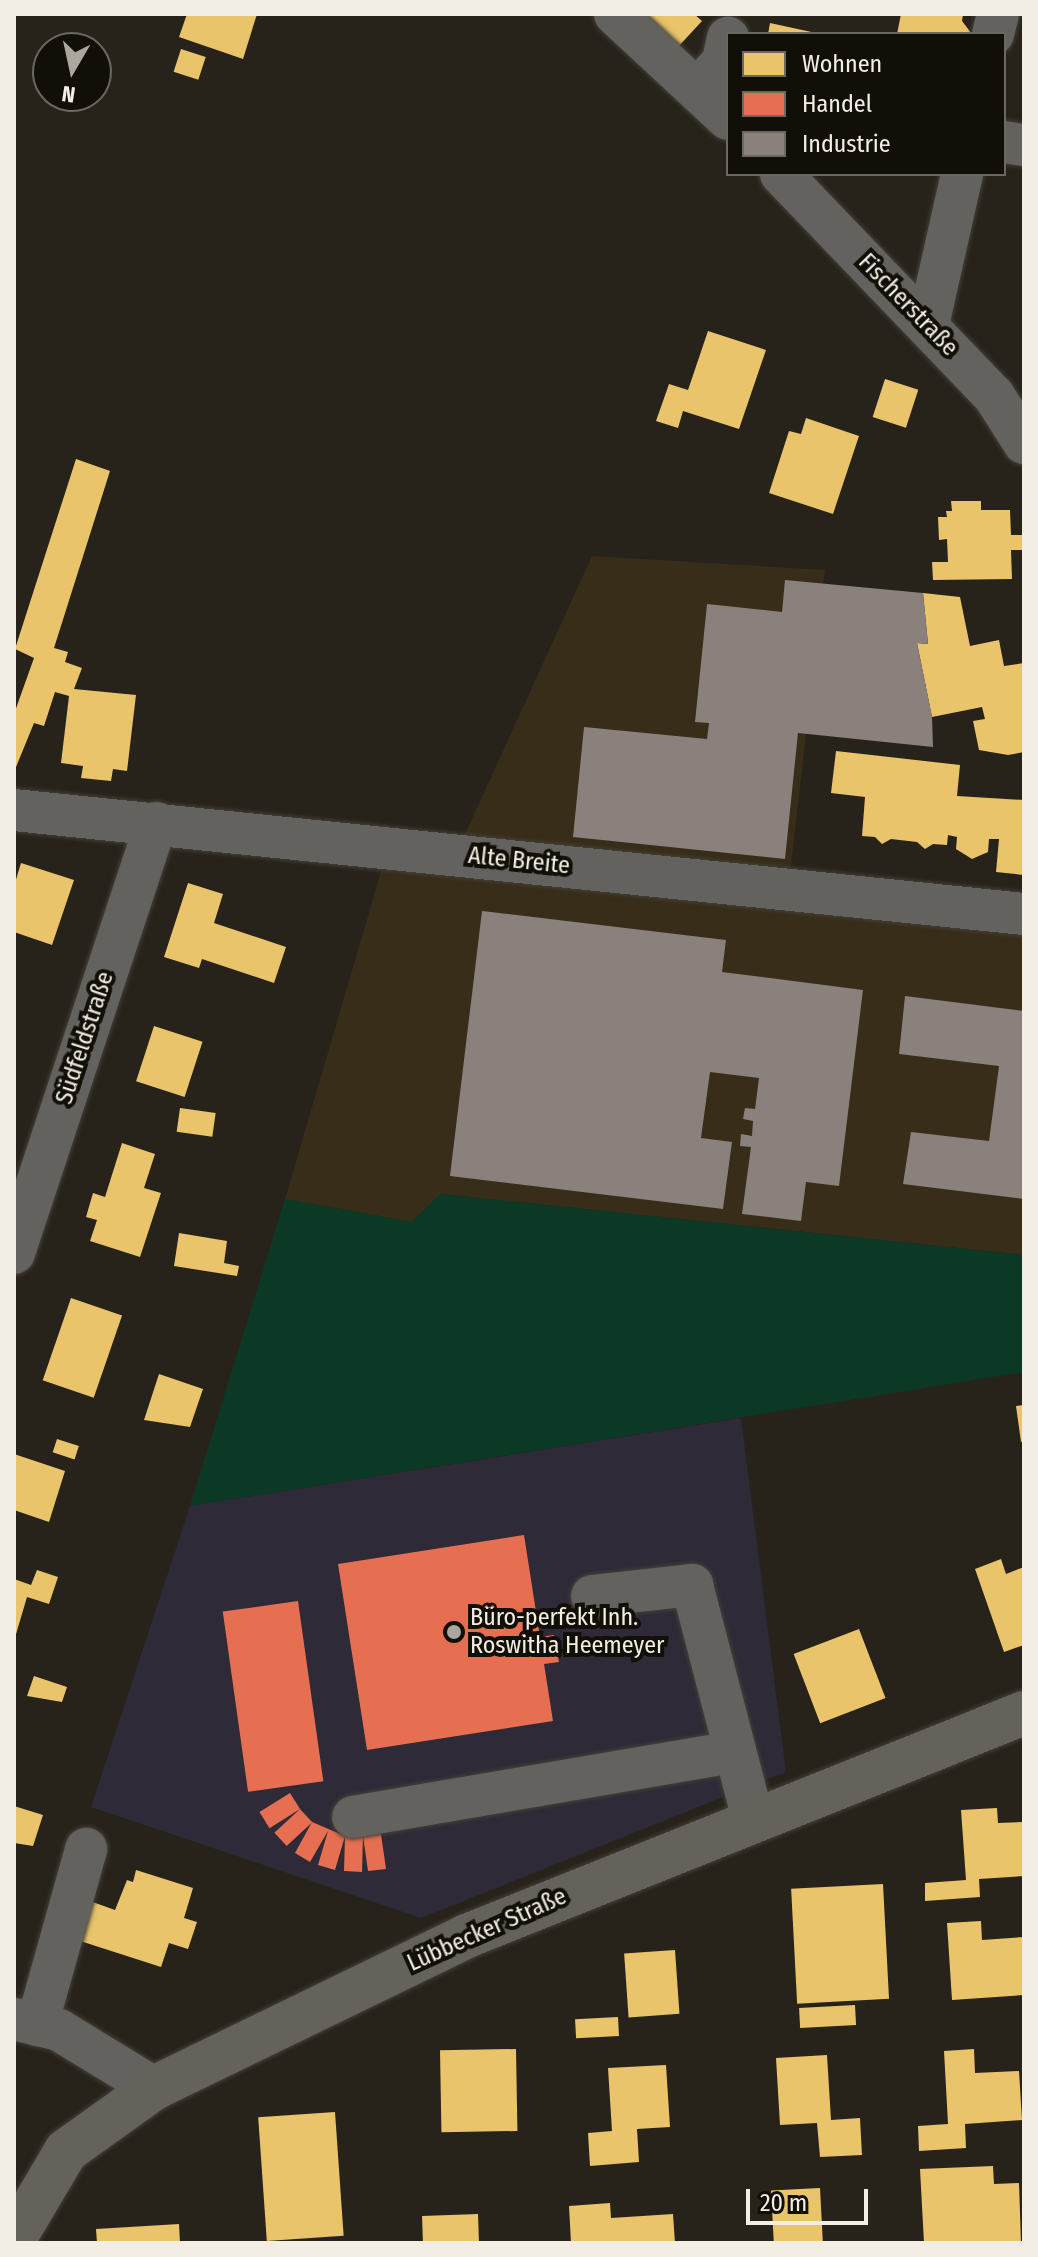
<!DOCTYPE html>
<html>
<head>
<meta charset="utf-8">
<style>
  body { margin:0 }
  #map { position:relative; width:1038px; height:2257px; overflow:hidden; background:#27231b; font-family:"Fira Sans Condensed",sans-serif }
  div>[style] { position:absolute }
  .commercial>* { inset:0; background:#2e2a37 }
  .built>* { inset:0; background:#372d18 }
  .green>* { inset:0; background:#0c3925 }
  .homes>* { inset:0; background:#e9c46a; transform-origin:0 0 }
  .shops>* { inset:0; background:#e76f51; transform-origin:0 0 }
  .industry>* { inset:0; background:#8a817c }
  .roads { filter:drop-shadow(0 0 2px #433f38) drop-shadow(0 0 2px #433f38) }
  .minor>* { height:42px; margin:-21px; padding:0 21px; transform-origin:21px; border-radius:21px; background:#64625e }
  .major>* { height:44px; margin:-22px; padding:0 22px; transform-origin:22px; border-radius:22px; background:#65625c }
  .dots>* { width:22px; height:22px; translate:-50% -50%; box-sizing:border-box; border:4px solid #120f08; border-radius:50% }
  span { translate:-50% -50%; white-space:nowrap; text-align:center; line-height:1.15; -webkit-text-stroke:8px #120f08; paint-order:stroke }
  .street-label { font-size:24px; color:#f3eee4 }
  .poi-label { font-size:24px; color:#f3eee4 }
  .left { translate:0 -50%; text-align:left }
  .frame { position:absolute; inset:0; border:16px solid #f3eee4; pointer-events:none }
  .legend { position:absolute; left:726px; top:32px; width:280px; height:144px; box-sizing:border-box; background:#120f08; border:2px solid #6c6860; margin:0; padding:10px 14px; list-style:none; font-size:24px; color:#f3eee4 }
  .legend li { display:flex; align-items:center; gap:16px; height:40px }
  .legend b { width:40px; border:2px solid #6c6860 }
  .north { position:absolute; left:32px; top:32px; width:80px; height:80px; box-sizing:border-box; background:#120f08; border:2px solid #6c6860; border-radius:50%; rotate:189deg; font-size:22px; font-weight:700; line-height:32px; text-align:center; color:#f3eee4 }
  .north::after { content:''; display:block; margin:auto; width:28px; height:36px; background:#aca79e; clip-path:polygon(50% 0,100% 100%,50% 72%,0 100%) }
  .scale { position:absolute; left:746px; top:2189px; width:122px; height:36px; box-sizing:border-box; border:4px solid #f3eee4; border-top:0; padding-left:10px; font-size:24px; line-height:28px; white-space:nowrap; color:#f3eee4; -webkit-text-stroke:6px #120f08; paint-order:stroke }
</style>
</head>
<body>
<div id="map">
  <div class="commercial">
    <div style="clip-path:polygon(741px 1418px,786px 1772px,421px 1918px,91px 1807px,190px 1506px)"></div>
  </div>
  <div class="built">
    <div style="clip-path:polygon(592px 556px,825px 570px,786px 908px,1024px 935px,1024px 1255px,441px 1194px,412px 1222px,285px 1199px,390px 841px,461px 843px)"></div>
  </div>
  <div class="green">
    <div style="clip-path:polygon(440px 1194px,1024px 1255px,1024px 1372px,190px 1506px,285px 1199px,412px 1222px)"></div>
  </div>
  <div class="homes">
    <div style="clip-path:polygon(187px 14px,257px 14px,243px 59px,179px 37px)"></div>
    <div style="clip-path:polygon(639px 14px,694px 14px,702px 21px,677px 48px)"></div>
    <div style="clip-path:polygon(901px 14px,963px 14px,962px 21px,972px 34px,897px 34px)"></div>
    <div style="clip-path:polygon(770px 23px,816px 33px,816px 34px,768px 34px)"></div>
    <div style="left:181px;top:49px;width:26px;height:24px;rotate:18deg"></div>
    <div style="clip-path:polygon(708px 331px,766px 350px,739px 429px,683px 411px,678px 428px,656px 421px,669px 384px,688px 390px)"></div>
    <div style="left:885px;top:379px;width:35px;height:40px;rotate:18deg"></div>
    <div style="clip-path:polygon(806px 418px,859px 436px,833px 514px,769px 493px,789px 431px,801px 434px)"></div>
    <div style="clip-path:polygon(76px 459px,110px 471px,54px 648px,68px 652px,65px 662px,82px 668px,74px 689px,136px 695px,127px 771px,113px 769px,111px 781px,81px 778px,83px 766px,61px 763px,69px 696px,55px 692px,44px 726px,34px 723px,14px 772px,14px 714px,34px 658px,15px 649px)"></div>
    <div style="clip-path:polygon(951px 501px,981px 501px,981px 510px,1010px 510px,1011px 535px,1023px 535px,1024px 550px,1011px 550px,1012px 579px,933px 580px,932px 562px,948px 562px,947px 539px,939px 540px,938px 517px,947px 517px,946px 511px,952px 511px)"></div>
    <div style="clip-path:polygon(923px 593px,960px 597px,970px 646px,999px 640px,1004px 666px,1024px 663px,1024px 752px,1008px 755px,979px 750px,973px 721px,985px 719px,982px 707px,932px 717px,917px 643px,928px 644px)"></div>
    <div style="clip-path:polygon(836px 751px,960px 765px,957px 796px,1024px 800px,1024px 875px,996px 872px,999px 839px,989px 839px,988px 852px,972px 859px,956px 849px,957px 837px,948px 835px,947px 845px,933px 844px,925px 849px,917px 842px,891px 839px,882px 844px,875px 837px,862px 836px,865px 797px,831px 793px)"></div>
    <div style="clip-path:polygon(21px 863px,74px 880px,52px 945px,14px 932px,14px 886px)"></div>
    <div style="clip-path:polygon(188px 883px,223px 894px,214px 923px,286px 947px,274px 983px,202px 959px,199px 968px,164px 957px)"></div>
    <div style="left:154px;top:1026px;width:51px;height:58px;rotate:18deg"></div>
    <div style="left:180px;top:1108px;width:36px;height:24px;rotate:8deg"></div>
    <div style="clip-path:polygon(122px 1143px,155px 1154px,144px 1188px,161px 1193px,140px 1257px,90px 1241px,97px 1220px,86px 1217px,93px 1193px,105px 1197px)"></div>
    <div style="clip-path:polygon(179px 1233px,227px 1241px,224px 1263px,239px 1266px,237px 1276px,174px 1266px)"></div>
    <div style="left:71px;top:1298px;width:54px;height:87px;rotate:19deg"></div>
    <div style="clip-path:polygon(159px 1374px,203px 1389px,190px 1427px,144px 1420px)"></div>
    <div style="clip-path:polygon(1024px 1405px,1024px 1441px,1021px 1442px,1016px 1406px)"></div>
    <div style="left:57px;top:1439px;width:23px;height:14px;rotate:18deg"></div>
    <div style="clip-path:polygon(14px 1454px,65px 1471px,49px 1522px,14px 1510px)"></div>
    <div style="clip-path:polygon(1001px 1559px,1006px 1574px,1024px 1567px,1024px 1645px,1004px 1652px,975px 1569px)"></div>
    <div style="clip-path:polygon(37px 1570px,58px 1577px,49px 1604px,27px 1597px,14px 1641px,14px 1579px,31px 1585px)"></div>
    <div style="left:859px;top:1629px;width:74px;height:70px;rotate:69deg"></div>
    <div style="clip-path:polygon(34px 1676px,67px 1687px,62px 1702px,27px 1696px)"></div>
    <div style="clip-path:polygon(14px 1806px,43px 1815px,33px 1846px,14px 1843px)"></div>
    <div style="clip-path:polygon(997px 1808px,998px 1823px,1024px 1822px,1024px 1876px,979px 1879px,980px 1897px,925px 1901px,925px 1883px,966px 1880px,961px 1810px)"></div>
    <div style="clip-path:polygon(136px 1870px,193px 1888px,184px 1918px,197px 1922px,188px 1949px,169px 1943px,161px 1967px,74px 1939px,87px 1900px,115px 1910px,127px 1880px,133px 1882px)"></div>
    <div style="left:883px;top:1884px;width:115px;height:92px;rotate:87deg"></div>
    <div style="clip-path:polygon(981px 1921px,982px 1940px,1024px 1937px,1024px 1995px,952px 2000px,947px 1923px)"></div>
    <div style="left:675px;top:1950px;width:64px;height:51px;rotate:86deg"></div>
    <div style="left:855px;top:2005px;width:20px;height:56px;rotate:87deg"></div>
    <div style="left:618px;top:2017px;width:19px;height:43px;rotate:87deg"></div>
    <div style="left:516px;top:2049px;width:82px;height:76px;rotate:89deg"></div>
    <div style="clip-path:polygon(974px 2049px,975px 2073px,1019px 2071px,1022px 2120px,965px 2124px,966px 2148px,919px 2151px,918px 2126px,948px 2124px,944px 2051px)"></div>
    <div style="clip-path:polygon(827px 2055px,831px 2120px,860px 2118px,862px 2155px,820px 2157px,817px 2123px,780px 2125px,776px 2058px)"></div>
    <div style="clip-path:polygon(666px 2065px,670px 2127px,637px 2129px,639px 2162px,590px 2166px,588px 2133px,612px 2131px,608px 2068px)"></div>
    <div style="left:335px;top:2112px;width:124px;height:77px;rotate:86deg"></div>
    <div style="clip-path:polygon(993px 2166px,994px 2184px,1019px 2183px,1021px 2243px,924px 2243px,920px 2169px)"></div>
    <div style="left:820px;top:2188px;width:55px;height:49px;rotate:87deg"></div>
    <div style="clip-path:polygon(610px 2203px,611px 2218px,673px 2214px,675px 2243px,571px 2243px,569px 2206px)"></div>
    <div style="left:478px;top:2214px;width:29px;height:56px;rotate:88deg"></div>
    <div style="clip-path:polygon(179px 2224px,180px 2243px,97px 2243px,96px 2229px)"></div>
  </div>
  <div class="shops">
    <div style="clip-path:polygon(524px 1535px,540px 1637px,554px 1635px,559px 1662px,544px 1664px,553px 1721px,367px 1750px,338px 1564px)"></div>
    <div style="left:298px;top:1601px;width:182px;height:76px;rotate:82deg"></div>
    <div style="left:290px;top:1793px;width:19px;height:36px;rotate:58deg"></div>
    <div style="left:300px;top:1809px;width:18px;height:35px;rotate:47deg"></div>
    <div style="clip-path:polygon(312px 1822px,345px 1836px,381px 1834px,386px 1869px,368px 1871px,363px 1836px,362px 1872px,344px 1871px,345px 1836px,335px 1870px,318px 1865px,328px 1831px,310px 1862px,295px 1853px)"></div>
  </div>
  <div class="industry">
    <div style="clip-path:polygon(785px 580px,923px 593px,928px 644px,917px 643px,932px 717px,933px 747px,798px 733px,785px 859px,573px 837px,584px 727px,707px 739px,709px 723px,695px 722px,707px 604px,782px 612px)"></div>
    <div style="clip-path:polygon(482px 911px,726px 940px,722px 972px,863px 990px,839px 1186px,806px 1182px,801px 1221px,742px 1214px,751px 1147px,740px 1146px,741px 1134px,752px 1136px,753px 1121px,743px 1119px,745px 1108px,755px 1109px,759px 1078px,710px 1072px,701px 1138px,732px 1142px,723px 1209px,450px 1176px)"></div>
    <div style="clip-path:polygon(905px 996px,1024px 1011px,1024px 1199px,903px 1184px,911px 1132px,989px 1141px,999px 1066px,899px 1054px)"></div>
  </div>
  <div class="roads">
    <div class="minor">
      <div style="left:615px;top:14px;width:154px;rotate:42.9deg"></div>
      <div style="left:993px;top:34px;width:21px;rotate:-76deg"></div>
      <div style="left:698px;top:89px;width:38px;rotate:-48deg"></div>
      <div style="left:723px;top:61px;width:24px;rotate:-78deg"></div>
      <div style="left:1004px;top:142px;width:20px;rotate:9deg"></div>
      <div style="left:781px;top:174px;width:308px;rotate:46.2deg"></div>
      <div style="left:994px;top:396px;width:56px;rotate:57.4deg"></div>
      <div style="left:928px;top:325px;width:155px;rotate:-77.3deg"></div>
      <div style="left:14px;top:810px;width:1015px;rotate:5.88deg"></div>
      <div style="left:14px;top:1253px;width:453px;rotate:-71.7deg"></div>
      <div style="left:592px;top:1596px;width:101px;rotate:-6.3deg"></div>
      <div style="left:692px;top:1585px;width:242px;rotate:75.4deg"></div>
      <div style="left:353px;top:1817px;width:386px;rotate:-9.7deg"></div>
      <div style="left:14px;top:2019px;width:46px;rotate:13.7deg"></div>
      <div style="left:59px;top:2030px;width:111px;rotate:31.4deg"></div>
      <div style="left:37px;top:2025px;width:183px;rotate:-74.4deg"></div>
    </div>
    <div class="major">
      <div style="left:14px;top:2239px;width:102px;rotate:-59.4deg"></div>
      <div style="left:66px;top:2151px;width:108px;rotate:-35.6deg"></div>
      <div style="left:154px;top:2088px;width:348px;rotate:-25.9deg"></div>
      <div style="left:467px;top:1936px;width:600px;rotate:-21.82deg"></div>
    </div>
  </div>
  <div class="dots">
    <div style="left:454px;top:1632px;background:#aca79e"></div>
  </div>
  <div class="street-label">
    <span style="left:908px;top:305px;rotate:46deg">Fischerstraße</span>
    <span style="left:519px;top:861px;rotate:6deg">Alte Breite</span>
    <span style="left:85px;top:1038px;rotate:-72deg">Südfeldstraße</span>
    <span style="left:487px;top:1930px;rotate:-24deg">Lübbecker Straße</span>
  </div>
  <div class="poi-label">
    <span class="left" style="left:470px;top:1632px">Büro-perfekt Inh.<br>Roswitha Heemeyer</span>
  </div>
  <div class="frame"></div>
  <ul class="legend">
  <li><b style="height:22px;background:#e9c46a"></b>Wohnen</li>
  <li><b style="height:22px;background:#e76f51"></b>Handel</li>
  <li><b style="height:22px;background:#8a817c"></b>Industrie</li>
  </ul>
  <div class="north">N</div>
  <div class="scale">20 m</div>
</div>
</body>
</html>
